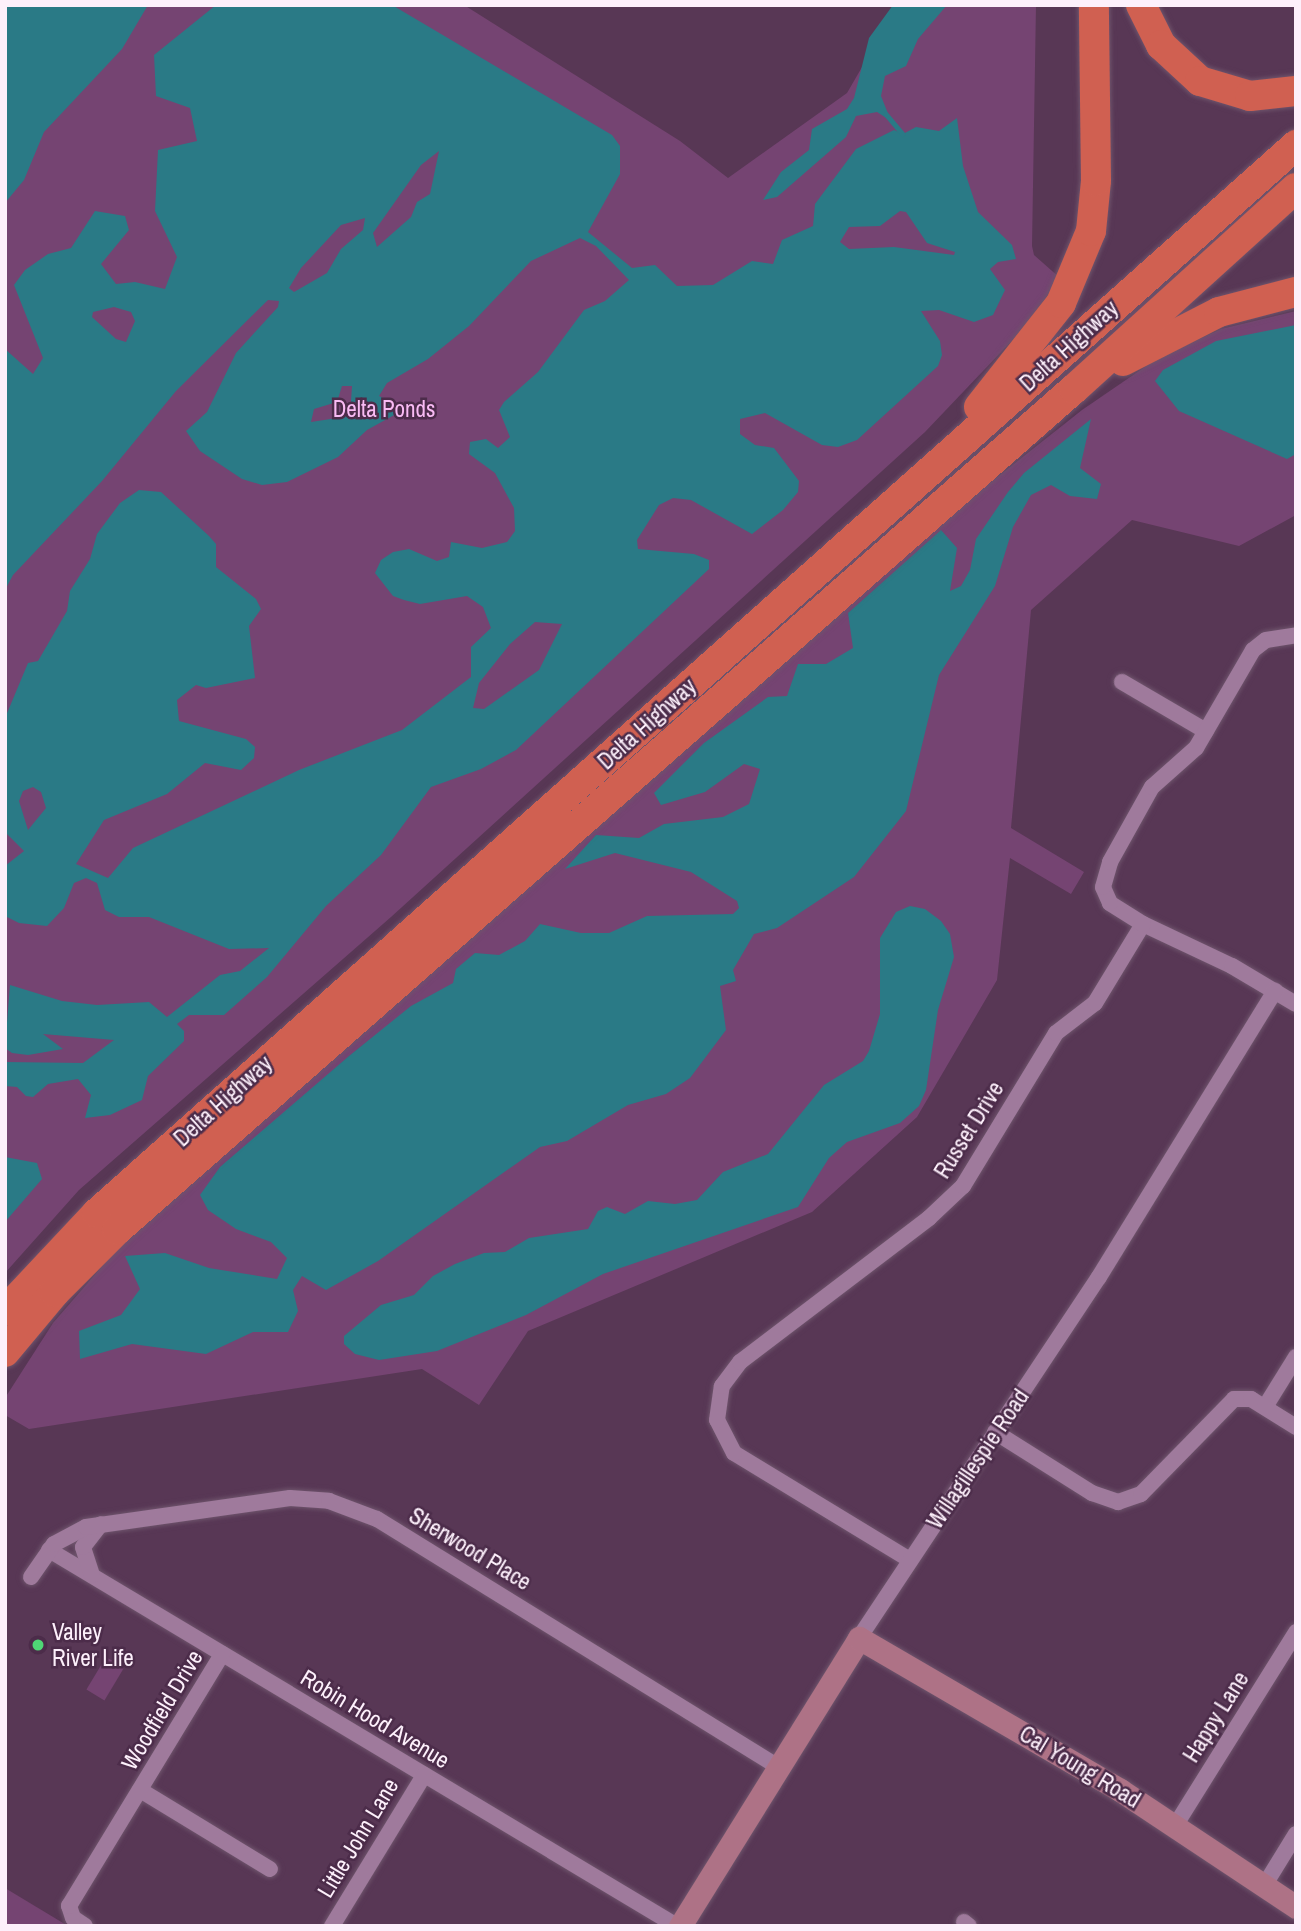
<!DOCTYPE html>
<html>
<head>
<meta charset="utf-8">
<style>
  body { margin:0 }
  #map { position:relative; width:1301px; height:1931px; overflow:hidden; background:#583755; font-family:"Archivo Narrow",sans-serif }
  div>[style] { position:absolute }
  .green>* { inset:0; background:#754472; transform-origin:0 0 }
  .water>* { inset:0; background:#2a7a86 }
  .stream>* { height:4.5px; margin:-2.25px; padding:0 2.25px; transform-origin:2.25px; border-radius:2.25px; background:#2a7a86 }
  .roads { filter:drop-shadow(0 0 2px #6e546c) drop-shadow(0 0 2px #6e546c) }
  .street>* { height:16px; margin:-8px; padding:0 8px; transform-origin:8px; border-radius:8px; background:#9f7a9c }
  .secondary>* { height:23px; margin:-11.5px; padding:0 11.5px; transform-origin:11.5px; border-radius:11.5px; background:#ae7286 }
  .highway>* { height:30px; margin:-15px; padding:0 15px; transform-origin:15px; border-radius:15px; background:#d06051 }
  .dots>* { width:19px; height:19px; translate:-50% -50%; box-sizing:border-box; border:4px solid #4c2c4a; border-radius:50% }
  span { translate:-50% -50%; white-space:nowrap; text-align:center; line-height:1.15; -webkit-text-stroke:5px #4c2c4a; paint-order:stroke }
  .street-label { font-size:23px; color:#fdf0fb }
  .park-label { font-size:23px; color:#f9bbf4 }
  .poi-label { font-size:23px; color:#fdf0fb }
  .left { translate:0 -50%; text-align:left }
  .frame { position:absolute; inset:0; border:7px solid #fdf0fb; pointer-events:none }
</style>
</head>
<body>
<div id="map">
  <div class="green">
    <div style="clip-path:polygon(5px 5px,464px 5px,680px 141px,728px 178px,847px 93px,898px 5px,1036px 5px,1032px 246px,1034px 255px,1060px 278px,1023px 329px,925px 432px,391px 917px,79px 1190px,5px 1273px)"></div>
    <div style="clip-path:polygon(1296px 311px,1296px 515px,1239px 546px,1132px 520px,1031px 610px,1011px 828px,1084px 872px,1071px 894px,1010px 858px,997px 980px,917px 1117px,812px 1212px,528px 1331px,479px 1405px,422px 1369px,29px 1429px,5px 1415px,5px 1398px,53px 1323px,125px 1240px,943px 520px,1082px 410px,1158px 358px,1221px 329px)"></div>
    <div style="left:106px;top:1657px;width:21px;height:38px;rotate:31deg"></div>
    <div style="clip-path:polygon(5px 1888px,68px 1926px,5px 1926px)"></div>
  </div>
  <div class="water">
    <div style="clip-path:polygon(5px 5px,148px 5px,122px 49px,44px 132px,24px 180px,5px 203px)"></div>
    <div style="clip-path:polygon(evenodd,216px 5px,392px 5px,612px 135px,620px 146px,620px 174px,588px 232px,632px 268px,655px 265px,677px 286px,713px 285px,752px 261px,773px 264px,782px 240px,813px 226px,815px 204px,856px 149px,894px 130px,903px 134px,916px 127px,939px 131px,957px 118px,963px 166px,978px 212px,1012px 245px,1016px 259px,998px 262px,990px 269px,1005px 290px,993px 315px,974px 322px,939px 310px,921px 311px,940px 341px,942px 355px,938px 366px,857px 440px,838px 447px,822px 445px,765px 413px,740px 419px,740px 434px,755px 445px,774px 448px,799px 481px,798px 492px,783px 510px,752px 534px,691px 500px,673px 498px,659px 505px,637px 540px,638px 549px,694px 554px,709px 560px,709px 569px,516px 750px,481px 769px,431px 787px,381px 855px,326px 906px,267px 977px,224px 1015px,189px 1015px,177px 1024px,184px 1031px,184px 1041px,148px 1076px,142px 1100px,110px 1115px,85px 1118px,91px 1095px,78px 1079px,48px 1084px,33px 1097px,26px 1096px,17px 1087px,5px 1086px,5px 1062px,83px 1063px,114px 1040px,43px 1034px,63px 1049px,28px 1055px,12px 1053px,5px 1048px,10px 985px,62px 1001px,97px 1005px,149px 1002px,167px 1017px,220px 975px,240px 971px,269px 948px,229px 949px,149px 917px,119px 917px,105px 910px,97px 883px,86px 878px,74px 883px,64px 908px,47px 926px,19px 923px,5px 916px,5px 866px,24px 851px,5px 832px,5px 718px,28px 663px,38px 661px,67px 611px,70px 591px,90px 559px,97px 534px,120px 503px,139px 490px,161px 492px,209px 536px,216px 544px,216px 567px,256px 599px,261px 609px,249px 626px,255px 678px,206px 688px,196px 685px,177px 700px,179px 721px,246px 739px,255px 747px,254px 758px,241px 770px,205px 763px,167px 794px,104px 820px,76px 864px,108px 878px,133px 848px,299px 770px,402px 730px,471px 677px,471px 647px,491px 628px,483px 607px,467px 596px,420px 604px,404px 600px,393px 596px,375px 573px,381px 560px,393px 552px,409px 549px,437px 561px,449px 557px,451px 542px,482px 548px,507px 542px,515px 531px,514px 508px,495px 473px,469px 454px,470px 442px,486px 439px,498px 448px,510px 437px,499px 410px,504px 402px,538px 372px,584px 310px,605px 301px,629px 280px,596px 246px,580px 238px,531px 261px,469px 326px,428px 359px,387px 383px,379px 396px,395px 404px,396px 414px,367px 430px,338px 457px,287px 482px,262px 485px,242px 479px,200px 451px,186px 431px,207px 412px,236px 353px,278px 307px,279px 301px,268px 300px,176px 391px,102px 481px,13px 575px,5px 590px,5px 349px,33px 374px,43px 358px,14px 285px,25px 270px,48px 254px,71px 248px,95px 211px,125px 216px,129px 230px,101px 264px,116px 284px,135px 282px,165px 289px,177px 257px,155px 211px,158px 150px,197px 141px,190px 108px,156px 96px,154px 55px,216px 5px,439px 151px,430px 194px,417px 202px,411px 217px,377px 247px,373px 233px,421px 165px,439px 151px,216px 5px,900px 211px,906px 212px,927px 243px,955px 252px,954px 255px,894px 247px,849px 249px,840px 242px,849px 227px,880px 226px,900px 211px,216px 5px,365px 218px,363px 230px,341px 249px,327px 273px,294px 292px,289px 288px,301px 268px,341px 225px,365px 218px,216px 5px,114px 307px,131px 312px,135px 321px,126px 342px,116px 339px,92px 317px,93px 312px,114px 307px,216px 5px,342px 386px,352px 386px,350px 416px,311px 422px,314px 409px,337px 402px,342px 386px,216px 5px,535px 622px,562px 624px,539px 670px,484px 709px,473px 708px,479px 683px,510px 644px,535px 622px,216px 5px,33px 787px,41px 792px,46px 808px,28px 830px,19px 801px,23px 791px,33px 787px)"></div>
    <div style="clip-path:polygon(893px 5px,947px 5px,918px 39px,906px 66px,885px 76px,881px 96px,891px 121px,877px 112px,856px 116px,846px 137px,777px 197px,763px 200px,781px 172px,809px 150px,812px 129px,847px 109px,854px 98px,869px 38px)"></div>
    <div style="clip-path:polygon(1296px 325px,1296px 454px,1287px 459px,1179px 411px,1155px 381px,1163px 370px,1216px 341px)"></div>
    <div style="clip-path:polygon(1091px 419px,1080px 468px,1101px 484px,1097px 499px,1070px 496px,1051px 485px,1031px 495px,1013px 527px,995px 586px,939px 675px,906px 811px,854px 877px,777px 928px,754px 934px,733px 970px,736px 981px,720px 986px,726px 1030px,690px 1078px,666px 1094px,628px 1105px,567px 1141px,540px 1147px,378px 1261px,326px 1290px,302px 1276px,293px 1290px,298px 1311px,288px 1332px,253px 1332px,206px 1354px,132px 1344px,80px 1359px,79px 1331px,121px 1315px,140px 1289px,125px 1256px,165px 1253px,209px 1268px,277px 1279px,287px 1258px,271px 1242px,236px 1229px,208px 1210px,200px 1195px,220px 1167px,349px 1056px,411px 1006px,453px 983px,456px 969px,475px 953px,499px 955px,525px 941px,540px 924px,581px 933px,609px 933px,647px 916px,733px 914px,739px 908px,737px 901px,691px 872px,615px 853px,565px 869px,596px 835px,639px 838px,664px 824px,723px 817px,749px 804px,760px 769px,744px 764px,705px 792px,661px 805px,654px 793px,704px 743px,768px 697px,787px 696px,798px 664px,826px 664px,853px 648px,848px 613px,941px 530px,957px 548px,950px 591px,961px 586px,970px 570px,976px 539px,1008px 492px,1024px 473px)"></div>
    <div style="clip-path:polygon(910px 906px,925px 909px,941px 921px,950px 934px,954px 957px,938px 1010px,926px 1090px,919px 1106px,900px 1123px,847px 1142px,829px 1158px,798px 1207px,603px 1274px,526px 1315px,437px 1351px,379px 1360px,355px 1354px,344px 1344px,344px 1336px,381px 1305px,414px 1295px,433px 1276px,455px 1264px,484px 1253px,505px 1252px,529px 1238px,588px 1229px,598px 1211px,607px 1207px,625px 1214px,648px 1201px,675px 1204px,697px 1200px,723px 1172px,768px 1154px,824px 1085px,863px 1061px,869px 1051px,880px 1014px,880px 938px,896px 912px)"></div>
    <div style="clip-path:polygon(5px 1157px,37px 1163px,42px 1179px,5px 1222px)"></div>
  </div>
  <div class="stream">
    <div style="left:886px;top:114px;width:26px;rotate:50deg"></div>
  </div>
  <div class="roads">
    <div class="street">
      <div style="left:1122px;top:682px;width:97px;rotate:30.3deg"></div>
      <div style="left:1143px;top:924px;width:98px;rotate:25.3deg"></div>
      <div style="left:1232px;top:966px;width:74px;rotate:30.7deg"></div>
      <div style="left:1265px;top:1407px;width:59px;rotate:-58.2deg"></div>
      <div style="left:995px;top:1432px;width:115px;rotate:32.2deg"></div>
      <div style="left:1092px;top:1493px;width:28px;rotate:19deg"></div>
      <div style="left:1118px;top:1502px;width:24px;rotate:-19deg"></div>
      <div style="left:1141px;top:1494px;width:133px;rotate:-45.6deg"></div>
      <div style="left:1234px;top:1399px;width:17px"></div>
      <div style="left:1251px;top:1399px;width:53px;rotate:31.9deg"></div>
      <div style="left:49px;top:1550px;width:732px;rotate:30.91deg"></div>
      <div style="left:910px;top:1560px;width:206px;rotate:-148.7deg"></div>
      <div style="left:734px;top:1453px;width:37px;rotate:-117deg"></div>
      <div style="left:717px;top:1420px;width:34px;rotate:-82deg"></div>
      <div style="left:722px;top:1386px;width:30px;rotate:-53deg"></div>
      <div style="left:740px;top:1362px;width:238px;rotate:-37.3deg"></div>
      <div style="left:929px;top:1218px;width:47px;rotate:-43.3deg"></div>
      <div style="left:963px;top:1186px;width:179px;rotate:-58.7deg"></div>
      <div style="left:1056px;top:1033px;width:49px;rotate:-37.6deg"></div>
      <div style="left:1095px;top:1003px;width:92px;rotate:-58.7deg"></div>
      <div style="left:1143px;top:924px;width:39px;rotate:-148deg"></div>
      <div style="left:1110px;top:903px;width:17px;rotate:-114deg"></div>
      <div style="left:1103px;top:887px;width:26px;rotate:-74deg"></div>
      <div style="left:1110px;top:862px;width:86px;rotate:-60.8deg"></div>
      <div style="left:1152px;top:787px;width:59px;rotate:-41.6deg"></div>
      <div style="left:1196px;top:748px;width:113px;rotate:-59.8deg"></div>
      <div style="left:1253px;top:650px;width:16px;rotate:-38deg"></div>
      <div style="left:1266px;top:640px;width:30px;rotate:-9deg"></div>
      <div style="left:92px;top:1575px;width:29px;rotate:-108deg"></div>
      <div style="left:83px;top:1547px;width:29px;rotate:-52deg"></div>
      <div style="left:31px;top:1577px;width:40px;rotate:-55.1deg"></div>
      <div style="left:54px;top:1544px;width:36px;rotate:-28deg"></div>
      <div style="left:86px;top:1527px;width:206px;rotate:-8.1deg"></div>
      <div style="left:290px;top:1498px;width:39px;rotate:4deg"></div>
      <div style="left:329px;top:1501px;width:51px;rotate:20.6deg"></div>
      <div style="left:377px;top:1519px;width:471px;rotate:31.7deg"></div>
      <div style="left:859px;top:1638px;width:433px;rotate:-56.4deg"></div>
      <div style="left:1099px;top:1277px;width:336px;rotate:-58.4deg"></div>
      <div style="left:140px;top:1790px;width:152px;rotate:31.3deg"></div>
      <div style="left:1175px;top:1826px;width:229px;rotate:-58deg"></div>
      <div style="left:1264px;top:1886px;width:61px;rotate:-58.4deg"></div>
      <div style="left:964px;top:1922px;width:6px;rotate:39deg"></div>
      <div style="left:85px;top:1926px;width:14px;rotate:-146deg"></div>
      <div style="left:73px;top:1918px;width:13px;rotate:-108deg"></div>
      <div style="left:69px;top:1906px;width:295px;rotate:-58.7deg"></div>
      <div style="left:332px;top:1926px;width:177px;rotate:-58.6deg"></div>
    </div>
    <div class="secondary">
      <div style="left:680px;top:1926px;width:339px;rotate:-58.1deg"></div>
      <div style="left:859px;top:1638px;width:302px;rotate:30.2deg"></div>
      <div style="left:1120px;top:1790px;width:211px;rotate:33.6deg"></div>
    </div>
    <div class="highway">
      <div style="left:1141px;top:5px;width:45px;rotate:63.4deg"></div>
      <div style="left:1161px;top:45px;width:53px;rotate:42.7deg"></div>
      <div style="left:1200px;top:81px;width:52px;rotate:16.7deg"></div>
      <div style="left:1250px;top:96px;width:46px;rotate:-6.2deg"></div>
      <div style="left:1123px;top:361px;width:108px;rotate:-27deg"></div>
      <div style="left:1219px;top:312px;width:80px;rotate:-14.6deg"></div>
      <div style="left:979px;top:407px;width:132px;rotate:-51.7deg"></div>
      <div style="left:1061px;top:303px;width:78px;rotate:-67.4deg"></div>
      <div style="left:1091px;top:231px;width:50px;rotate:-84.3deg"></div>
      <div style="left:1096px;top:181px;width:176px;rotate:-90.7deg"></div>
      <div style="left:5px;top:1311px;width:134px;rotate:-46.8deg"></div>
      <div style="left:97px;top:1213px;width:1606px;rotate:-41.69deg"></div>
      <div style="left:5px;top:1352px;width:78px;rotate:-50.2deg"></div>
      <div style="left:55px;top:1292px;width:88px;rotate:-45deg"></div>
      <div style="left:117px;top:1230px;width:1274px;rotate:-41.31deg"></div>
      <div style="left:1074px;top:389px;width:299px;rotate:-42.2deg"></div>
    </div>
  </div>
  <div class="dots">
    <div style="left:38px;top:1645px;background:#4fd675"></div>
  </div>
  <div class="street-label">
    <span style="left:1069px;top:346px;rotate:-42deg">Delta Highway</span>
    <span style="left:647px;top:724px;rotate:-42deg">Delta Highway</span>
    <span style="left:223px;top:1101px;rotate:-42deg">Delta Highway</span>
    <span style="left:969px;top:1130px;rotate:-58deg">Russet Drive</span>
    <span style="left:978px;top:1459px;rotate:-56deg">Willagillespie Road</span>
    <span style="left:470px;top:1549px;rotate:31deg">Sherwood Place</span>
    <span style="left:162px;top:1710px;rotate:-59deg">Woodfield Drive</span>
    <span style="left:1216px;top:1717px;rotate:-58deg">Happy Lane</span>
    <span style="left:375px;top:1719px;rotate:31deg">Robin Hood Avenue</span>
    <span style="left:1080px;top:1767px;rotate:31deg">Cal Young Road</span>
    <span style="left:358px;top:1838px;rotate:-59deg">Little John Lane</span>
  </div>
  <div class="park-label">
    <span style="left:384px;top:409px">Delta Ponds</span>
  </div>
  <div class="poi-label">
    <span class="left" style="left:52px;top:1645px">Valley<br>River Life</span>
  </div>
  <div class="frame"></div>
</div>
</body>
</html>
